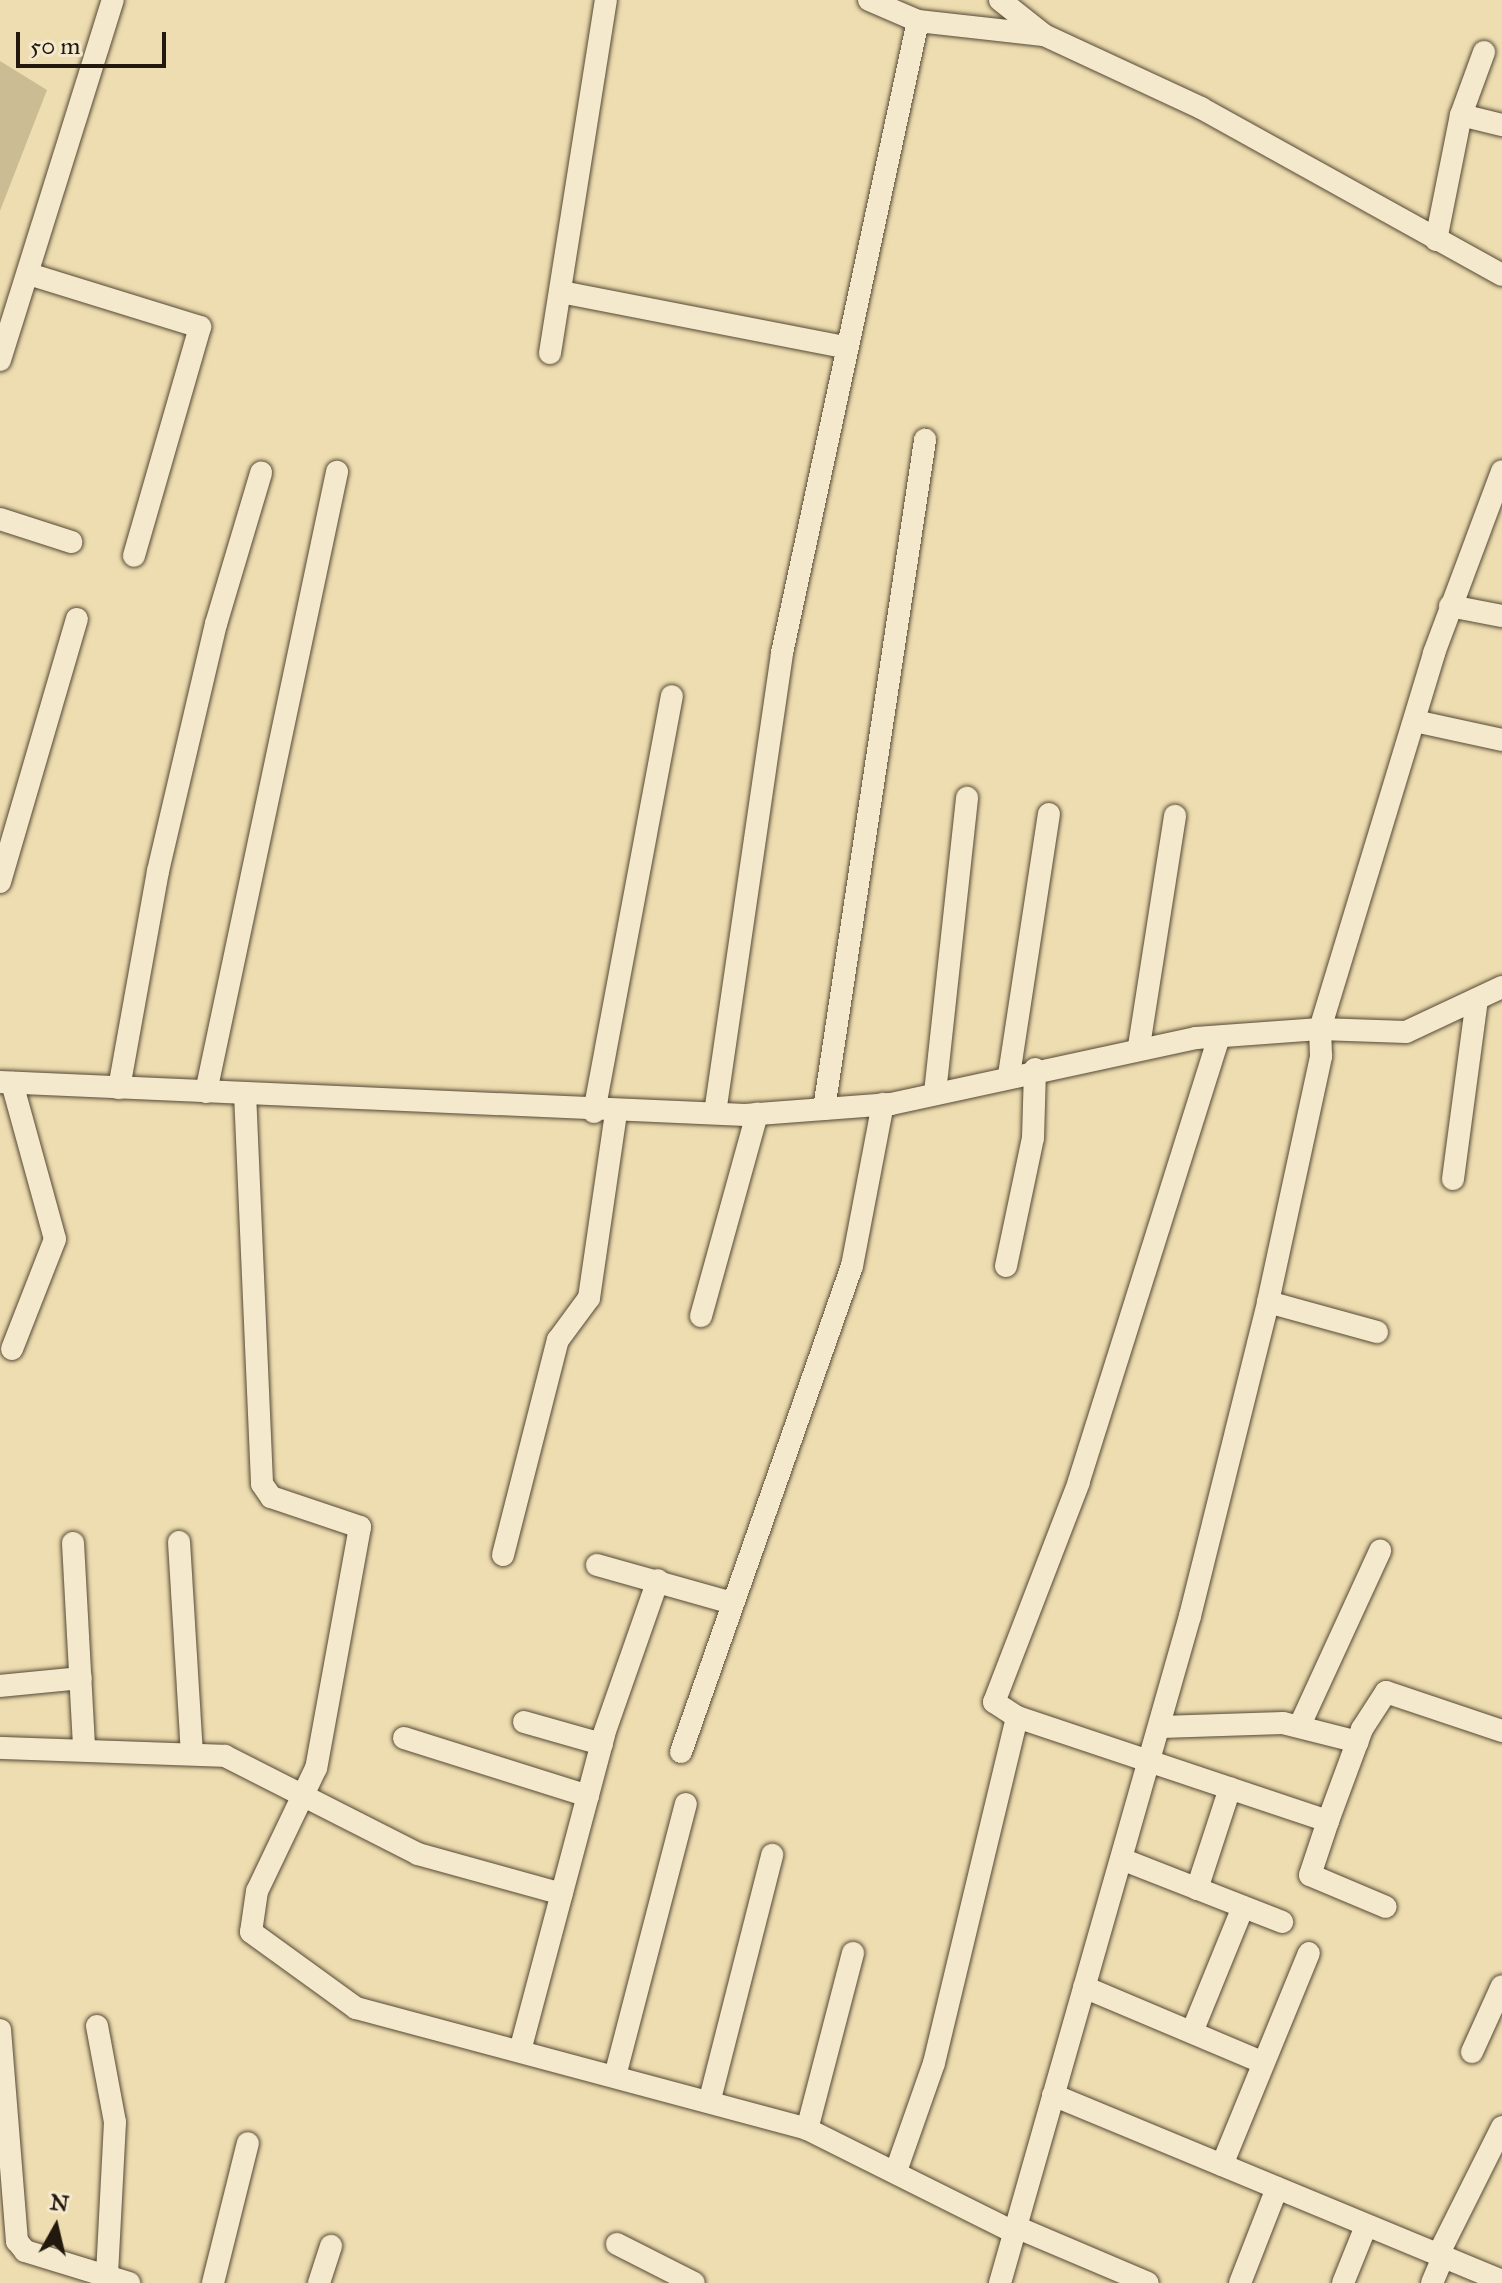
<!DOCTYPE html>
<html>
<head>
<meta charset="utf-8">
<style>
  body { margin:0 }
  #map { position:relative; width:1502px; height:2283px; overflow:hidden; background:#eeddb0; font-family:"IM FELL Great Primer",serif }
  div>[style] { position:absolute }
  .green>* { inset:0; background:#cbbc94 }
  .roads { filter:drop-shadow(0 0 2px #554936) drop-shadow(0 0 2px #554936) }
  .street>* { height:22px; margin:-11px; padding:0 11px; transform-origin:11px; border-radius:11px; background:#f4e9cc }
  span { translate:-50% -50%; white-space:nowrap; text-align:center; line-height:1.15; -webkit-text-stroke:8px #f4e9cc; paint-order:stroke }
  .north { position:absolute; left:16px; top:2187px; width:80px; height:80px; -webkit-text-stroke:6px #f4e9cc; paint-order:stroke; rotate:8deg; font-size:22px; font-weight:700; line-height:32px; text-align:center; color:#22180d }
  .north::after { content:''; display:block; margin:auto; width:28px; height:36px; background:#22180d; clip-path:polygon(50% 0,100% 100%,50% 72%,0 100%) }
  .scale { position:absolute; left:16px; top:32px; width:150px; height:36px; box-sizing:border-box; border:4px solid #22180d; border-top:0; padding-left:10px; font-size:24px; line-height:28px; white-space:nowrap; color:#22180d; -webkit-text-stroke:6px #f4e9cc; paint-order:stroke }
</style>
</head>
<body>
<div id="map">
  <div class="green">
    <div style="clip-path:polygon(0 61px,47px 90px,0 211px)"></div>
  </div>
  <div class="roads">
    <div class="street">
      <div style="left:869px;top:0;width:53px;rotate:23.2deg"></div>
      <div style="left:918px;top:21px;width:126px;rotate:6.4deg"></div>
      <div style="left:1000px;top:0;width:56px;rotate:38.5deg"></div>
      <div style="left:1044px;top:35px;width:173px;rotate:24.9deg"></div>
      <div style="left:1201px;top:108px;width:344px;rotate:29deg"></div>
      <div style="left:1461px;top:115px;width:42px;rotate:13.7deg"></div>
      <div style="left:1436px;top:240px;width:127px;rotate:-78.7deg"></div>
      <div style="left:1461px;top:115px;width:67px;rotate:-69.9deg"></div>
      <div style="left:32px;top:275px;width:176px;rotate:17.2deg"></div>
      <div style="left:200px;top:327px;width:238px;rotate:106.1deg"></div>
      <div style="left:561px;top:292px;width:287px;rotate:11deg"></div>
      <div style="left:550px;top:353px;width:357px;rotate:-81deg"></div>
      <div style="left:0;top:360px;width:377px;rotate:-72.6deg"></div>
      <div style="left:0;top:519px;width:75px;rotate:17.9deg"></div>
      <div style="left:1450px;top:606px;width:53px;rotate:10.9deg"></div>
      <div style="left:1415px;top:721px;width:89px;rotate:12.3deg"></div>
      <div style="left:0;top:882px;width:274px;rotate:-73.7deg"></div>
      <div style="left:1218px;top:1040px;width:463px;rotate:107.5deg"></div>
      <div style="left:1079px;top:1482px;width:236px;rotate:111.1deg"></div>
      <div style="left:994px;top:1702px;width:27px;rotate:33deg"></div>
      <div style="left:1017px;top:1717px;width:328px;rotate:18.5deg"></div>
      <div style="left:1328px;top:1821px;width:57px;rotate:108.4deg"></div>
      <div style="left:1310px;top:1875px;width:82px;rotate:22.8deg"></div>
      <div style="left:1139px;top:1046px;width:233px;rotate:-81.1deg"></div>
      <div style="left:1009px;top:1075px;width:264px;rotate:-81.3deg"></div>
      <div style="left:0;top:1082px;width:746px;rotate:2.54deg"></div>
      <div style="left:745px;top:1115px;width:146px;rotate:-4.3deg"></div>
      <div style="left:891px;top:1104px;width:312px;rotate:-12.2deg"></div>
      <div style="left:1196px;top:1038px;width:124px;rotate:-4.2deg"></div>
      <div style="left:1320px;top:1029px;width:86px;rotate:2deg"></div>
      <div style="left:1406px;top:1032px;width:106px;rotate:-25.1deg"></div>
      <div style="left:119px;top:1088px;width:220px;rotate:-79.8deg"></div>
      <div style="left:158px;top:871px;width:254px;rotate:-76.8deg"></div>
      <div style="left:216px;top:624px;width:158px;rotate:-73.4deg"></div>
      <div style="left:206px;top:1092px;width:634px;rotate:-78.07deg"></div>
      <div style="left:245px;top:1093px;width:391px;rotate:87.5deg"></div>
      <div style="left:262px;top:1484px;width:16px;rotate:55deg"></div>
      <div style="left:271px;top:1497px;width:94px;rotate:18.6deg"></div>
      <div style="left:360px;top:1527px;width:245px;rotate:100.3deg"></div>
      <div style="left:316px;top:1768px;width:136px;rotate:115.6deg"></div>
      <div style="left:257px;top:1891px;width:41px;rotate:98.3deg"></div>
      <div style="left:251px;top:1932px;width:130px;rotate:35.9deg"></div>
      <div style="left:356px;top:2008px;width:467px;rotate:15deg"></div>
      <div style="left:935px;top:1093px;width:297px;rotate:-83.8deg"></div>
      <div style="left:824px;top:1109px;width:677px;rotate:-81.41deg"></div>
      <div style="left:594px;top:1112px;width:423px;rotate:-79.4deg"></div>
      <div style="left:715px;top:1113px;width:465px;rotate:-81.7deg"></div>
      <div style="left:782px;top:653px;width:646px;rotate:-77.86deg"></div>
      <div style="left:1453px;top:1179px;width:181px;rotate:-82.4deg"></div>
      <div style="left:1006px;top:1266px;width:131px;rotate:-78.1deg"></div>
      <div style="left:1033px;top:1138px;width:69px;rotate:-88.3deg"></div>
      <div style="left:1268px;top:1302px;width:113px;rotate:15.4deg"></div>
      <div style="left:701px;top:1316px;width:210px;rotate:-74.5deg"></div>
      <div style="left:12px;top:1349px;width:118px;rotate:-68.6deg"></div>
      <div style="left:55px;top:1239px;width:162px;rotate:-105.4deg"></div>
      <div style="left:179px;top:1542px;width:212px;rotate:86.5deg"></div>
      <div style="left:73px;top:1543px;width:204px;rotate:86.9deg"></div>
      <div style="left:503px;top:1555px;width:222px;rotate:-75.7deg"></div>
      <div style="left:558px;top:1340px;width:52px;rotate:-53.6deg"></div>
      <div style="left:589px;top:1298px;width:187px;rotate:-81.7deg"></div>
      <div style="left:597px;top:1565px;width:140px;rotate:15.7deg"></div>
      <div style="left:0;top:1686px;width:81px;rotate:-5.6deg"></div>
      <div style="left:524px;top:1722px;width:81px;rotate:15.8deg"></div>
      <div style="left:1300px;top:1725px;width:192px;rotate:-65.3deg"></div>
      <div style="left:1161px;top:1727px;width:122px;rotate:-1.9deg"></div>
      <div style="left:1283px;top:1723px;width:77px;rotate:14.2deg"></div>
      <div style="left:404px;top:1738px;width:193px;rotate:17.5deg"></div>
      <div style="left:0;top:1748px;width:225px;rotate:2deg"></div>
      <div style="left:225px;top:1756px;width:216px;rotate:26.9deg"></div>
      <div style="left:418px;top:1854px;width:149px;rotate:15.5deg"></div>
      <div style="left:681px;top:1752px;width:515px;rotate:-70.62deg"></div>
      <div style="left:852px;top:1266px;width:165px;rotate:-79.2deg"></div>
      <div style="left:1328px;top:1821px;width:98px;rotate:-69.7deg"></div>
      <div style="left:1362px;top:1729px;width:44px;rotate:-57deg"></div>
      <div style="left:1386px;top:1692px;width:122px;rotate:18.6deg"></div>
      <div style="left:1124px;top:1860px;width:170px;rotate:21.4deg"></div>
      <div style="left:1197px;top:1889px;width:106px;rotate:-71.9deg"></div>
      <div style="left:853px;top:1953px;width:182px;rotate:104.6deg"></div>
      <div style="left:807px;top:2129px;width:231px;rotate:26.5deg"></div>
      <div style="left:1084px;top:1987px;width:195px;rotate:22.9deg"></div>
      <div style="left:97px;top:2026px;width:98px;rotate:79.4deg"></div>
      <div style="left:115px;top:2122px;width:151px;rotate:93deg"></div>
      <div style="left:0;top:2030px;width:212px;rotate:85.4deg"></div>
      <div style="left:17px;top:2241px;width:13px;rotate:51deg"></div>
      <div style="left:25px;top:2251px;width:109px;rotate:17.1deg"></div>
      <div style="left:1192px;top:2032px;width:135px;rotate:-67.8deg"></div>
      <div style="left:521px;top:2047px;width:324px;rotate:-75.1deg"></div>
      <div style="left:604px;top:1734px;width:163px;rotate:-70.7deg"></div>
      <div style="left:1472px;top:2052px;width:72px;rotate:-65.6deg"></div>
      <div style="left:615px;top:2076px;width:281px;rotate:-75.4deg"></div>
      <div style="left:1053px;top:2095px;width:486px;rotate:22.5deg"></div>
      <div style="left:710px;top:2099px;width:252px;rotate:-75.7deg"></div>
      <div style="left:1222px;top:2165px;width:229px;rotate:-67.7deg"></div>
      <div style="left:896px;top:2171px;width:114px;rotate:-70.6deg"></div>
      <div style="left:934px;top:2063px;width:356px;rotate:-76.5deg"></div>
      <div style="left:1016px;top:2227px;width:143px;rotate:23deg"></div>
      <div style="left:617px;top:2244px;width:86px;rotate:26.9deg"></div>
      <div style="left:1438px;top:2255px;width:143px;rotate:-63.4deg"></div>
      <div style="left:213px;top:2283px;width:144px;rotate:-76deg"></div>
      <div style="left:319px;top:2283px;width:39px;rotate:-72deg"></div>
      <div style="left:1000px;top:2283px;width:694px;rotate:-74.1deg"></div>
      <div style="left:1190px;top:1616px;width:324px;rotate:-76deg"></div>
      <div style="left:1268px;top:1302px;width:252px;rotate:-77.8deg"></div>
      <div style="left:1321px;top:1056px;width:27px;rotate:-92deg"></div>
      <div style="left:1320px;top:1029px;width:393px;rotate:-73.1deg"></div>
      <div style="left:1434px;top:653px;width:194px;rotate:-69.5deg"></div>
      <div style="left:1240px;top:2283px;width:102px;rotate:-68.7deg"></div>
      <div style="left:1343px;top:2283px;width:61px;rotate:-68deg"></div>
      <div style="left:1432px;top:2283px;width:28px;rotate:-67deg"></div>
    </div>
  </div>
  <div class="north">N</div>
  <div class="scale">50 m</div>
</div>
</body>
</html>
